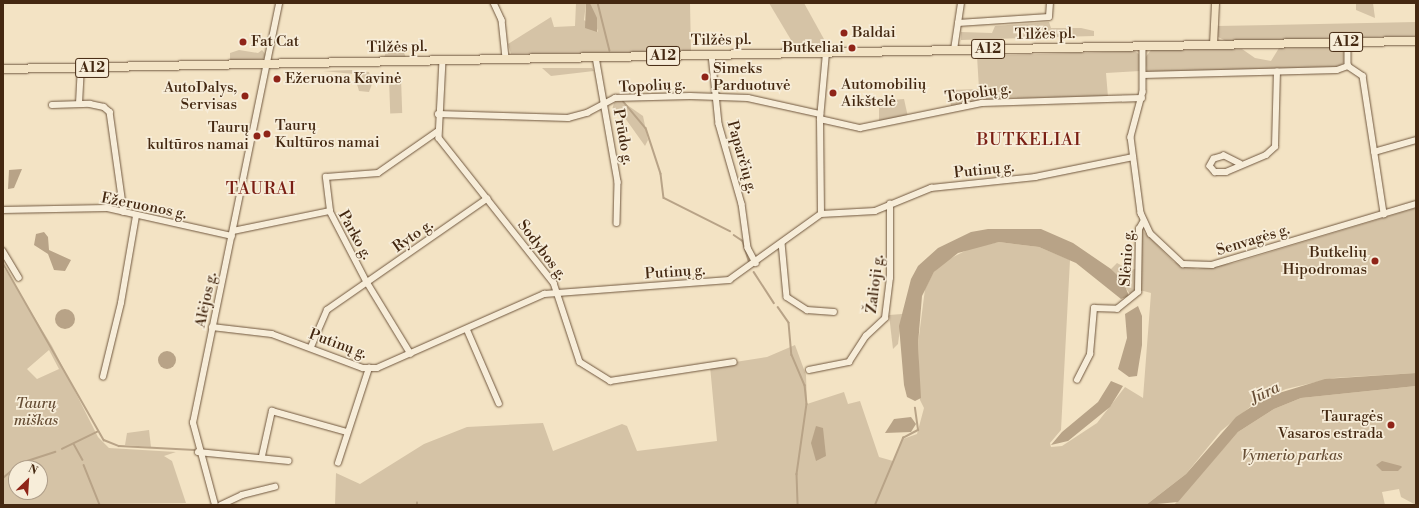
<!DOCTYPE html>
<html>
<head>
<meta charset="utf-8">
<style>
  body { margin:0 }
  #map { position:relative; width:1419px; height:508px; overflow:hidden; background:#f3e3c4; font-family:"Libre Bodoni",serif }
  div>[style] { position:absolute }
  .green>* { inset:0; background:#d5c3a6; transform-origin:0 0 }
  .water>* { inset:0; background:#b8a387 }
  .round { border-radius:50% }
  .stream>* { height:1.5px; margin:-0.75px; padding:0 0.75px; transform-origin:0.75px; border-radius:0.75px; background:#b8a387 }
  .roads { filter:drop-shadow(0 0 1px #70573e) drop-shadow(0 0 1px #70573e) }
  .minor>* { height:5.5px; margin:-2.75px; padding:0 2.75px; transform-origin:2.75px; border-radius:2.75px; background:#f7edd9 }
  .major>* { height:7px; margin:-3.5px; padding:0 3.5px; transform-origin:3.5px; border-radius:3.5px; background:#f3e3c4 }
  .highway>* { height:8px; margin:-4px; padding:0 4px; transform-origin:4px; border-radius:4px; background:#f3e3c4 }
  .dots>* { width:11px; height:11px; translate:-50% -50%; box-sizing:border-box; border:2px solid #f7edd9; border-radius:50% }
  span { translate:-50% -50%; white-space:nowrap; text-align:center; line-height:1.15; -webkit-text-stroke:3.5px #f7edd9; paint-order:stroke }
  .shield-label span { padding:1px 3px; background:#f7edd9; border:1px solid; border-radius:3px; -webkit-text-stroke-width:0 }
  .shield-label { font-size:14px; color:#442811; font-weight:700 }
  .poi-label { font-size:15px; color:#442811 }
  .left { translate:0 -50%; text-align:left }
  .right { translate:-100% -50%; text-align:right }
  .street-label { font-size:15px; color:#442811 }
  .park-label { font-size:15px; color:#684f36; font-style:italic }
  .water-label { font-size:16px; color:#674d34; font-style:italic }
  .quarter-label { font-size:17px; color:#7a1f14; letter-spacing:1px }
  .frame { position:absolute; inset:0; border:4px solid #442811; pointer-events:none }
  .north { position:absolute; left:8px; top:460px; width:40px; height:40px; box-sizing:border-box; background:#f7edd9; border:1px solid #af9e89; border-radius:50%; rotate:25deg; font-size:11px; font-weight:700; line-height:16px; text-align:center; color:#442811 }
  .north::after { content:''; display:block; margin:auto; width:14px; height:18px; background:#8f2418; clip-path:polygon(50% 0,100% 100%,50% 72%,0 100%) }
</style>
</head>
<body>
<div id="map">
  <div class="green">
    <div style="clip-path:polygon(576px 3px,586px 3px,584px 20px,598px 32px,590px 3px,690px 3px,691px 52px,511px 54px,508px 44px,551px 17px,554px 27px,575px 26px)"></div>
    <div style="clip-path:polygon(769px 3px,804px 3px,830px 50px,797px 50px)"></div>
    <div style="clip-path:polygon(1373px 3px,1375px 18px,1356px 10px,1356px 3px)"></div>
    <div style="clip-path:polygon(1049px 22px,1051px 28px,1081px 28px,1094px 31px,1094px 36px,961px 40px,961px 32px,992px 33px,995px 26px)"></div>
    <div style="clip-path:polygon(1416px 22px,1416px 36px,1226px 41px,1218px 37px,1217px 26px)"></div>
    <div style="clip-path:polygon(388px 46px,402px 47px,406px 58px,384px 58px)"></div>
    <div style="clip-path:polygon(1345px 47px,1344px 62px,1338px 68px,1147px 72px,1145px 58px,1151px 50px,1242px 49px,1255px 58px,1271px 61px,1279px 48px)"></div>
    <div style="clip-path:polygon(239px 50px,258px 53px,262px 50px,266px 55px,263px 59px,230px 60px,230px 53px)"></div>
    <div style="clip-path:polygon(1135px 51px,1141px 56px,1140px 71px,1106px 73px,1108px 97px,1003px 98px,951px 106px,949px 90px,979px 89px,977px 56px)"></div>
    <div style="clip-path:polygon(542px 68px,592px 68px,594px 71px,551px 76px)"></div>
    <div style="clip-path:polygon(352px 70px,369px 72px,372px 84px,369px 92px,359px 91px,354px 74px,323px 71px)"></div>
    <div style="left:401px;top:78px;width:35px;height:12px;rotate:88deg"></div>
    <div style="clip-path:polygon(904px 99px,908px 117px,879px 124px,879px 101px)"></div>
    <div style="clip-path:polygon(620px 100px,643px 116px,648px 140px,645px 146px,620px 111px,612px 110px,614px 103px)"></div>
    <div style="clip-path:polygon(1416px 208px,1416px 373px,1334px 378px,1286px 389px,1256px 402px,1221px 431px,1186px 474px,1146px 505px,335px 505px,336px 473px,360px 484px,424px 444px,467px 427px,543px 423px,553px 451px,622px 424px,627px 426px,637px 451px,717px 441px,710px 366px,767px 357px,795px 345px,806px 375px,807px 404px,844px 392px,848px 404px,860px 401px,879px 457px,893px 461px,903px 439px,917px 434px,924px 408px,920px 400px,918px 344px,925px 289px,934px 272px,947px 260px,971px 248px,999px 242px,1039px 247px,1070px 260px,1061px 430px,1050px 443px,1051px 447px,1062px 446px,1097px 423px,1125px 387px,1143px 398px,1151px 293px,1136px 289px,1130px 294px,1111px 269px,1117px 263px,1130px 270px,1139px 268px,1142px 230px,1174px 262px,1197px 269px,1234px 263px)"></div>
    <div style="clip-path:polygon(evenodd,3px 266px,52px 346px,98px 437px,109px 448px,176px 452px,164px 456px,172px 461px,186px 503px,3px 505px,3px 266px,49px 350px,59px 369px,37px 379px,27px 369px,49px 350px,3px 266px,16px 468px,40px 468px,40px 492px,16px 492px,16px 468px)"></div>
    <div style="clip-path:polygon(902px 314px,898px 344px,893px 349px,889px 315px)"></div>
    <div style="clip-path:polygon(1416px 386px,1416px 505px,1401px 497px,1399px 489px,1382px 492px,1385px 505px,1174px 505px,1238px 432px,1274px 409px,1301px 398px)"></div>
    <div style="clip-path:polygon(149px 430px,151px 447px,125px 445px,127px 433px)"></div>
  </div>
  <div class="water">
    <div style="clip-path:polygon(586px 3px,590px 3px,597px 18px,597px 32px,585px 28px)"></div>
    <div style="clip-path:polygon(22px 169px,14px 188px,8px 189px,9px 170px)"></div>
    <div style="clip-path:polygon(988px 229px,1041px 229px,1073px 243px,1111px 269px,1123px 281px,1129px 296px,1121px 299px,1076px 263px,1039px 247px,999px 242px,958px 253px,934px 272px,922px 296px,918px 344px,921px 398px,915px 401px,907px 397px,904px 385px,899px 326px,911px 279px,918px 266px,938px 248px,971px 232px)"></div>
    <div style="clip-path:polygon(44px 232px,48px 237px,49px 250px,71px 260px,65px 271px,54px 270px,48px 254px,34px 245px,36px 234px)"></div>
    <div style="clip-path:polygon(1138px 306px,1142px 316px,1142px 345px,1137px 376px,1129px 377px,1118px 369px,1127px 338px,1125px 314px)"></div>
    <div class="round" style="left:55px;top:309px;width:20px;height:20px"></div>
    <div class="round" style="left:158px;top:351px;width:18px;height:18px"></div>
    <div style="clip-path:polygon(1416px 373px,1416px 386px,1301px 398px,1274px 409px,1238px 432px,1178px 502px,1146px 505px,1186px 474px,1236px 417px,1266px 397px,1325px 379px)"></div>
    <div style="clip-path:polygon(1111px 381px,1123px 386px,1110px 407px,1068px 441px,1051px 445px,1062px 432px,1098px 402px)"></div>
    <div style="clip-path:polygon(911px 417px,916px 424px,911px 432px,885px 433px,894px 419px)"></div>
    <div style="clip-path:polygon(816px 426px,823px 428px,826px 456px,816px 461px,811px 443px)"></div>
    <div style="clip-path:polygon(1382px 461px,1401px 466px,1402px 467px,1398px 471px,1382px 471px,1376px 465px)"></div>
  </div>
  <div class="stream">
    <div style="left:598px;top:3px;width:49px;rotate:76deg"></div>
    <div style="left:623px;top:101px;width:35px;rotate:50deg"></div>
    <div style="left:646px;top:128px;width:48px;rotate:71.9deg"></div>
    <div style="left:661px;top:174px;width:24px;rotate:83deg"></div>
    <div style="left:664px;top:198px;width:74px;rotate:26.6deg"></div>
    <div style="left:734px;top:235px;width:11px;rotate:34deg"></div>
    <div style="left:743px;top:241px;width:21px;rotate:73deg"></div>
    <div style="left:3px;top:263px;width:204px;rotate:60.3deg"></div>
    <div style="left:104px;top:440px;width:16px;rotate:22deg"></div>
    <div style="left:119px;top:446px;width:76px;rotate:3deg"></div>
    <div style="left:754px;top:272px;width:37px;rotate:57deg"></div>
    <div style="left:778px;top:307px;width:19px;rotate:55deg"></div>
    <div style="left:789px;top:323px;width:32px;rotate:85deg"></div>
    <div style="left:792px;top:355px;width:33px;rotate:67deg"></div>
    <div style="left:805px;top:385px;width:19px;rotate:84deg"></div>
    <div style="left:807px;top:404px;width:71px;rotate:98.1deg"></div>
    <div style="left:797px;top:474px;width:31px;rotate:88deg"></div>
    <div style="left:74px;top:444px;width:18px;rotate:61deg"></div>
    <div style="left:62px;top:449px;width:39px;rotate:-26deg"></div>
    <div style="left:21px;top:463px;width:5px;rotate:90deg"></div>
    <div style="left:84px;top:465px;width:43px;rotate:68.2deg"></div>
    <div style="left:3px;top:478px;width:23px;rotate:-40deg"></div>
    <div style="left:21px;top:463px;width:36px;rotate:-18deg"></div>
    <div style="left:417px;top:505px;width:2px;rotate:-90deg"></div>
    <div style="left:875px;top:505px;width:73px;rotate:-67.3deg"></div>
    <div style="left:903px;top:438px;width:17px;rotate:-28deg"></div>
    <div style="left:918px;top:430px;width:22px;rotate:-98deg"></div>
  </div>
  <div class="roads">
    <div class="minor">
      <div style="left:494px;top:3px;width:19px;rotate:65deg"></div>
      <div style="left:502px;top:20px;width:39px;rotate:84deg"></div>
      <div style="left:958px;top:23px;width:91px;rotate:-3.8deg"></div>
      <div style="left:1049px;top:17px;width:14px;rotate:-86deg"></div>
      <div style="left:1348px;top:42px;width:24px;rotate:90deg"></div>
      <div style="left:1348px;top:66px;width:18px;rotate:34deg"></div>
      <div style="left:1363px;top:76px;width:140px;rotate:81.3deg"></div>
      <div style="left:1143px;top:45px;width:47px;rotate:90deg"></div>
      <div style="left:1143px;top:92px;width:47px;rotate:104.9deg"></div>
      <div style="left:1131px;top:137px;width:77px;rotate:82.5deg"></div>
      <div style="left:1141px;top:213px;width:23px;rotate:65deg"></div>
      <div style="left:1151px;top:234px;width:44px;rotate:43.2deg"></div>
      <div style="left:1183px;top:264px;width:29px;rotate:2deg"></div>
      <div style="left:1212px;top:265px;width:213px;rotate:-16.6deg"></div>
      <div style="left:954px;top:50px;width:48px;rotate:-81.5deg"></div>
      <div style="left:712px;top:55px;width:69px;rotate:84.2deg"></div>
      <div style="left:719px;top:124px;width:83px;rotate:74deg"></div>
      <div style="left:742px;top:204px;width:44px;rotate:82.2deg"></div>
      <div style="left:748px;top:248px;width:17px;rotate:62deg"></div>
      <div style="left:596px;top:57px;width:127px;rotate:80deg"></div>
      <div style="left:618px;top:182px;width:41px;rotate:91.4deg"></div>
      <div style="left:443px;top:60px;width:78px;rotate:92.9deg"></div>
      <div style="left:439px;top:138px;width:185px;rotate:51.6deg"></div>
      <div style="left:554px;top:283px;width:83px;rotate:71.8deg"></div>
      <div style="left:580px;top:362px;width:36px;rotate:32deg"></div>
      <div style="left:610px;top:381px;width:125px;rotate:-8.7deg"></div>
      <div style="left:1143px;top:75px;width:194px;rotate:-1.5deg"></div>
      <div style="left:1337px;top:70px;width:12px;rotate:-20deg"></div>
      <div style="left:79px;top:104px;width:36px;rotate:-87deg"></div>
      <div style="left:52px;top:105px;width:38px;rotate:-2deg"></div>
      <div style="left:90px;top:104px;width:14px;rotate:12deg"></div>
      <div style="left:104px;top:107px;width:8px;rotate:40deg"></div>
      <div style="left:110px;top:112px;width:101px;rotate:82deg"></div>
      <div style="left:438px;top:114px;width:130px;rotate:1.8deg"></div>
      <div style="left:568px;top:118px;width:20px;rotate:-15deg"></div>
      <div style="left:587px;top:113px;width:32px;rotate:-28deg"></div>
      <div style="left:615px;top:98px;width:75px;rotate:-1.5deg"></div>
      <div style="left:690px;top:96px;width:58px;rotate:2deg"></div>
      <div style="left:748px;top:98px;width:74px;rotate:12.5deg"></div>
      <div style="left:820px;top:119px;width:41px;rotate:12.7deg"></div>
      <div style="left:860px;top:128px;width:125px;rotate:-11.6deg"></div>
      <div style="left:982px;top:103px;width:160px;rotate:-1.8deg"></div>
      <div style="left:1374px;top:152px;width:44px;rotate:-15.9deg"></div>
      <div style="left:1240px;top:164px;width:18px;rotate:-153deg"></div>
      <div style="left:1224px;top:156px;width:10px;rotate:163deg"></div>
      <div style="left:1214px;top:159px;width:8px;rotate:120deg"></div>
      <div style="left:1210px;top:166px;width:8px;rotate:50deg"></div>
      <div style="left:1215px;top:172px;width:11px"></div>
      <div style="left:1226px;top:172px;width:43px;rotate:-23deg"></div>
      <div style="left:1266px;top:155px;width:12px;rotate:-42deg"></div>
      <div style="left:1275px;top:147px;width:75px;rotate:-88.5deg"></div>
      <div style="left:3px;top:210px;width:104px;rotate:-1.1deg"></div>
      <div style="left:107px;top:208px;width:128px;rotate:12.6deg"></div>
      <div style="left:330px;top:211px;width:34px;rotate:-97deg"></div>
      <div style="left:326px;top:177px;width:52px;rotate:-4.4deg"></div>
      <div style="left:378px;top:173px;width:72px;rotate:-34.8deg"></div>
      <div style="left:821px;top:214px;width:95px;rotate:-90.6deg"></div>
      <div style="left:820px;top:119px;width:66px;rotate:-84.8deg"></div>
      <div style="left:233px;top:231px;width:99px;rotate:-11.7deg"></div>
      <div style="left:330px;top:211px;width:80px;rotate:62.5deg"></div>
      <div style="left:367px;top:282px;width:84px;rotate:58.6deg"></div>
      <div style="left:782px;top:243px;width:54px;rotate:84.7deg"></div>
      <div style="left:787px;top:297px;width:24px;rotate:33deg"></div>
      <div style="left:807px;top:310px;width:27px;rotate:4deg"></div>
      <div style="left:3px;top:251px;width:31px;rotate:59deg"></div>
      <div style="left:212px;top:327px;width:60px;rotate:6.7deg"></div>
      <div style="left:272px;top:334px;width:97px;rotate:20.5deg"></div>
      <div style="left:363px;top:368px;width:14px"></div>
      <div style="left:377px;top:368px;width:183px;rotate:-23.9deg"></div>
      <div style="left:544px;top:294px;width:186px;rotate:-4.3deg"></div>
      <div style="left:729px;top:280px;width:113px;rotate:-35.7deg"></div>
      <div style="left:821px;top:214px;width:54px;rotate:-3.2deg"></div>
      <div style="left:875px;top:211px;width:61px;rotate:-22.3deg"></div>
      <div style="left:931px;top:188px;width:105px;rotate:-6deg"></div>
      <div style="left:1035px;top:177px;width:100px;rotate:-11.5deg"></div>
      <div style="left:467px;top:329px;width:81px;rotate:66.6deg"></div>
      <div style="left:311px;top:347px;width:40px;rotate:-66.6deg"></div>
      <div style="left:327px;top:310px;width:195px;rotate:-34.8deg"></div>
      <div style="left:809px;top:370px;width:41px;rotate:-11.3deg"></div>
      <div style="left:849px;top:362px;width:31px;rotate:-57deg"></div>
      <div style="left:866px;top:336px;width:26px;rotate:-43deg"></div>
      <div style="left:885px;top:318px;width:40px;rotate:-82.9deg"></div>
      <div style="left:890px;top:278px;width:74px;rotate:-90deg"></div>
      <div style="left:103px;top:377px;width:76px;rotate:-76.3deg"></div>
      <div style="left:121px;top:303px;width:88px;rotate:-80.2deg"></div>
      <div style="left:1077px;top:380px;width:29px;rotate:-63deg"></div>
      <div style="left:1090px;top:354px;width:46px;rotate:-85deg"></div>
      <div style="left:1094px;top:308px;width:23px;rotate:2deg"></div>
      <div style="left:1117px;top:309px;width:27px;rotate:-39deg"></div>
      <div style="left:1138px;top:292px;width:63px;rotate:-89.1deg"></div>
      <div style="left:1139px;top:229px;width:8px;rotate:-60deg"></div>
      <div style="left:198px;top:452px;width:91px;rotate:5.6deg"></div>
      <div style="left:262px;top:456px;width:46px;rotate:-77.5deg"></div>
      <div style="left:272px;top:411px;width:78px;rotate:15.6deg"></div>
      <div style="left:338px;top:463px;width:100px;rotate:-71.9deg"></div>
      <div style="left:215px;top:505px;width:85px;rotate:-105deg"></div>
      <div style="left:193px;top:423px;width:429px;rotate:-78.4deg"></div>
      <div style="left:221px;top:505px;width:23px;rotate:-25deg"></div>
      <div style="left:242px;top:495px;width:34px;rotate:-14deg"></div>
    </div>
    <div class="major">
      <div style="left:1213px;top:44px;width:41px;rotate:-87.2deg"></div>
    </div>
    <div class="highway">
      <div style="left:3px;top:69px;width:1413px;rotate:-1.14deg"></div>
    </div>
  </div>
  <div class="dots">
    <div style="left:844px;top:33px;background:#8f2418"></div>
    <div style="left:243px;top:42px;background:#8f2418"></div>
    <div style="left:852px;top:48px;background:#8f2418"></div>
    <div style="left:705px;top:77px;background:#8f2418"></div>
    <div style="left:277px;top:79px;background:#8f2418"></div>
    <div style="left:833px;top:93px;background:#8f2418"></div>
    <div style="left:245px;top:96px;background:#8f2418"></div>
    <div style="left:267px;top:134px;background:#8f2418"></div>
    <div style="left:257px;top:136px;background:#8f2418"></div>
    <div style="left:1375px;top:261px;background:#8f2418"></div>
    <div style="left:1391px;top:425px;background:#8f2418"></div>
  </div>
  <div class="shield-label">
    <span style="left:1346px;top:42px">A12</span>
    <span style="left:988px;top:49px">A12</span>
    <span style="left:663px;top:56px">A12</span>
    <span style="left:92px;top:68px">A12</span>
  </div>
  <div class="poi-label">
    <span class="left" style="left:852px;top:33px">Baldai</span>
    <span class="left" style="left:251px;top:42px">Fat Cat</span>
    <span class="right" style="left:844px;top:48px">Butkeliai</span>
    <span class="left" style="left:713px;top:77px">Simeks<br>Parduotuvė</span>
    <span class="left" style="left:285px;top:79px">Ežeruona Kavinė</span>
    <span class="left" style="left:841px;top:93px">Automobilių<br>Aikštelė</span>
    <span class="right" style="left:237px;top:96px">AutoDalys,<br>Servisas</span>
    <span class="left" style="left:275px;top:134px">Taurų<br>Kultūros namai</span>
    <span class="right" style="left:249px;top:136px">Taurų<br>kultūros namai</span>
    <span class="right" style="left:1367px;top:261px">Butkelių<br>Hipodromas</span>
    <span class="right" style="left:1383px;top:425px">Tauragės<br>Vasaros estrada</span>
  </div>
  <div class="street-label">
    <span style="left:1045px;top:34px;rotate:-1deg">Tilžės pl.</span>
    <span style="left:721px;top:40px;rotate:-1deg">Tilžės pl.</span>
    <span style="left:397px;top:47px;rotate:-1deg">Tilžės pl.</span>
    <span style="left:652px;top:86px;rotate:-3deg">Topolių g.</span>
    <span style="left:978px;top:93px;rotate:-8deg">Topolių g.</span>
    <span style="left:623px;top:137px;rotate:80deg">Prūdo g.</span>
    <span style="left:742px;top:157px;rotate:74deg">Paparčių g.</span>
    <span style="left:984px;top:170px;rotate:-6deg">Putinų g.</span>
    <span style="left:144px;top:206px;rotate:11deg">Ežeruonos g.</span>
    <span style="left:355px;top:235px;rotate:61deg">Parko g.</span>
    <span style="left:413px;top:236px;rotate:-35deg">Ryto g.</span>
    <span style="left:1253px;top:240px;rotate:-17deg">Senvagės g.</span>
    <span style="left:542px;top:250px;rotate:53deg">Sodybos g.</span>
    <span style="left:1127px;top:258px;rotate:-86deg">Slėnio g.</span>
    <span style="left:675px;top:272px;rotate:-4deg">Putinų g.</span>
    <span style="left:875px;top:284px;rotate:-83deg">Žalioji g.</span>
    <span style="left:206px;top:300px;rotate:-78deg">Alėjos g.</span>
    <span style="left:338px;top:344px;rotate:20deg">Putinų g.</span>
  </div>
  <div class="park-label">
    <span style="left:36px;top:412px">Taurų<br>miškas</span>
    <span style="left:1292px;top:456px">Vymerio parkas</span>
  </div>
  <div class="water-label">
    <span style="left:1265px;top:393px;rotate:-26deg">Jūra</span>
  </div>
  <div class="quarter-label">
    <span style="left:1029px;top:141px">BUTKELIAI</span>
    <span style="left:261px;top:190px">TAURAI</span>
  </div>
  <div class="frame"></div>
  <div class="north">N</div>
</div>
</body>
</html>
